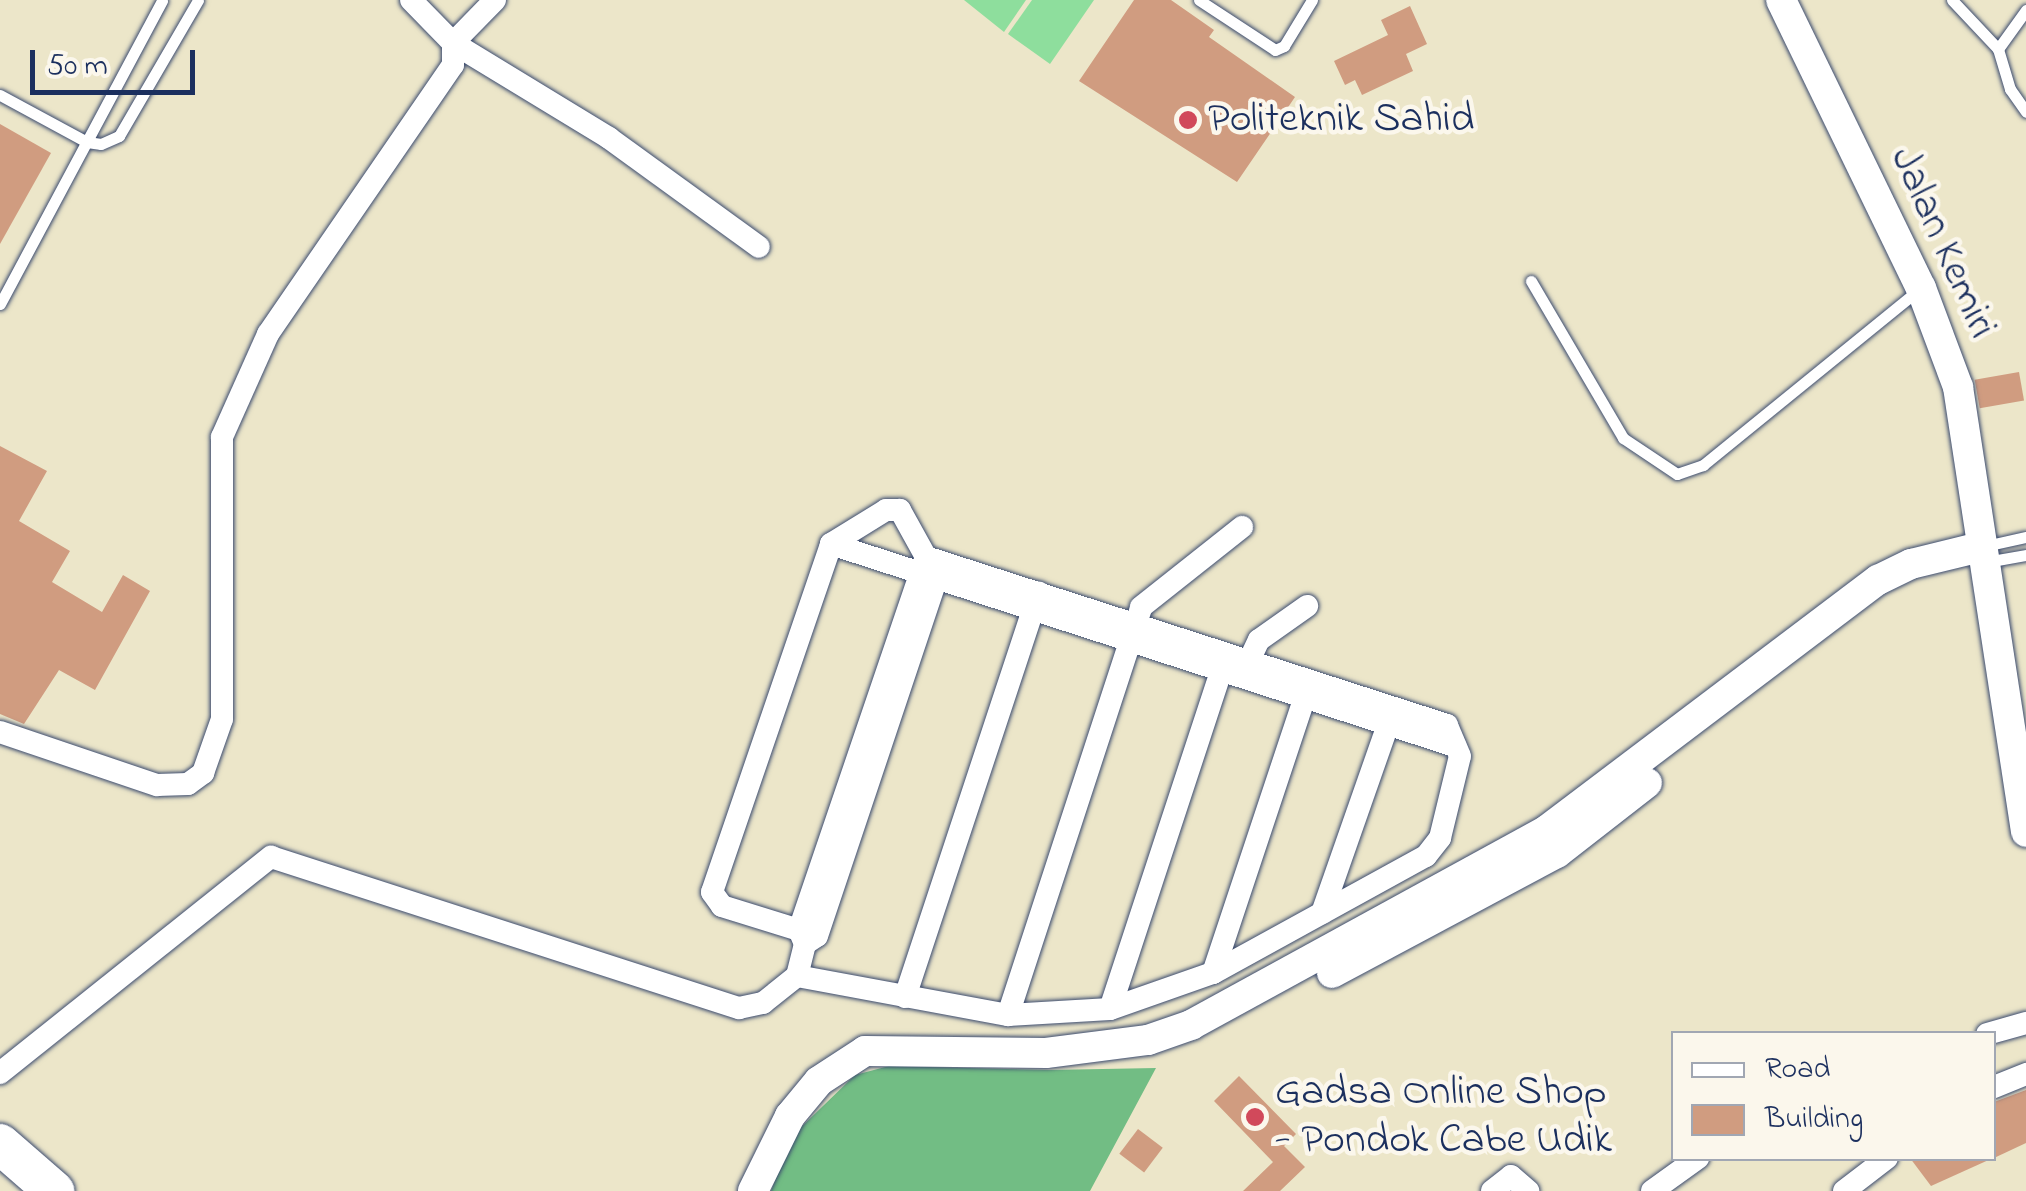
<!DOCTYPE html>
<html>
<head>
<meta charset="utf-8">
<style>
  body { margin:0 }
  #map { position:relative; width:2026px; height:1191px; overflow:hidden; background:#ece6c9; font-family:"Indie Flower",sans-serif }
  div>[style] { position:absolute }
  .green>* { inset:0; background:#8ede9d }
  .forest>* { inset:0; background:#72bd84 }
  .building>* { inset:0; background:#d09c80; transform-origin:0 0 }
  .roads { filter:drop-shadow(0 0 2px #3a4a6e) drop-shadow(0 0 2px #3a4a6e) }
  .lane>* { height:11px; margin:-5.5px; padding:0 5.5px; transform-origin:5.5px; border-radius:5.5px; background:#fff }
  .street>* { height:22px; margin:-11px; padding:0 11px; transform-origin:11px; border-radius:11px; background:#fff }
  .secondary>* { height:30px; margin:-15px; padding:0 15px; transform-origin:15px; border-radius:15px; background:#fff }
  .highway>* { height:40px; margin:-20px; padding:0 20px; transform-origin:20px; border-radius:20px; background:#fff }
  .dots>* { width:28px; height:28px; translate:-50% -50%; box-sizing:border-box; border:5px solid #fbf7ec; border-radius:50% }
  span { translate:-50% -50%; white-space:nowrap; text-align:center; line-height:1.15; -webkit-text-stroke:9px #fbf7ec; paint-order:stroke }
  .poi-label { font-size:42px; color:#1b2f5e }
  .left { translate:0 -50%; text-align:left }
  .street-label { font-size:42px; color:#1b2f5e }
  .legend { position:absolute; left:1671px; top:1031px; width:325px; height:130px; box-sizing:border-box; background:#fbf7ec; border:2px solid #a1a7b3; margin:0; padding:12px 18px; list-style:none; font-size:30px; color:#1b2f5e }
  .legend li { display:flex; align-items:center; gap:20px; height:50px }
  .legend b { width:50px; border:2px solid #a1a7b3 }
  .scale { position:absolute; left:30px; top:50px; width:165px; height:45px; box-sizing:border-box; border:5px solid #1b2f5e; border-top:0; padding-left:12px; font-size:30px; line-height:35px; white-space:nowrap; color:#1b2f5e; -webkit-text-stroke:8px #fbf7ec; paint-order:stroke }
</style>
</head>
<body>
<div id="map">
  <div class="green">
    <div style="clip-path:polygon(964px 0,1026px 0,1004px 32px)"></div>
    <div style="clip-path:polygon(1032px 0,1094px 0,1050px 64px,1008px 34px)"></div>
  </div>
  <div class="forest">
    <div style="clip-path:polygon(889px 1066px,1049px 1070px,1156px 1068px,1090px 1191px,771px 1191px,792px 1136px,855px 1075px)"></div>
  </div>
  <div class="building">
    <div style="clip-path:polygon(1134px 0,1171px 0,1214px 30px,1209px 37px,1295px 97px,1237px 182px,1079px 81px)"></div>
    <div style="clip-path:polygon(1410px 6px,1427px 44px,1406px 54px,1413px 71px,1362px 95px,1355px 80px,1345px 85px,1334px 61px,1388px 35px,1381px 20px)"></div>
    <div style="clip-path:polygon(0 124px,51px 153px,0 244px)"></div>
    <div style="left:2019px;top:372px;width:29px;height:45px;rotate:80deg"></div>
    <div style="clip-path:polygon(0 446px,47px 471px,19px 521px,70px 551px,52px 582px,102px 612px,123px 575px,150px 591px,95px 690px,59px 670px,24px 724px,0 714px)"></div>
    <div style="clip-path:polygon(1239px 1076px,1296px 1134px,1284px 1146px,1305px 1167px,1280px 1191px,1243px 1191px,1273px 1162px,1214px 1101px)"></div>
    <div style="clip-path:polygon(2026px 1090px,2026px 1143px,1994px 1158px,1994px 1102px)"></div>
    <div style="left:1138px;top:1129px;width:31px;height:31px;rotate:37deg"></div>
    <div style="clip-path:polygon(1910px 1158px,1993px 1158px,1931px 1186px)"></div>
  </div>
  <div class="roads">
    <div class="lane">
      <div style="left:1199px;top:0;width:91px;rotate:33.3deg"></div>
      <div style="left:1275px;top:50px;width:10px;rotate:-24deg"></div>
      <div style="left:1284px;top:46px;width:54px;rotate:-58.7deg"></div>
      <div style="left:1952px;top:0;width:67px;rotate:46.8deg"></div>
      <div style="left:1998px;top:49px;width:42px;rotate:73.3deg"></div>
      <div style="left:2010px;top:89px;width:28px;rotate:55deg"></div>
      <div style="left:1998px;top:49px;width:48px;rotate:-54.3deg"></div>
      <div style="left:0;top:95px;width:99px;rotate:28.4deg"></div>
      <div style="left:87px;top:142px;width:14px;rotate:8deg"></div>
      <div style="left:101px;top:144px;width:20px;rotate:-24deg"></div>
      <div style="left:119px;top:136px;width:157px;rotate:-59.8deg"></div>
      <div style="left:1531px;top:281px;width:182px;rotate:59.6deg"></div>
      <div style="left:1623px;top:438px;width:65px;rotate:33.7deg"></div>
      <div style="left:1677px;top:474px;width:28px;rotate:-19deg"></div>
      <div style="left:1703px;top:465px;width:276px;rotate:-39.1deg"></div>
      <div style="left:0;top:304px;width:344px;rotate:-61.9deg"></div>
      <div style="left:1985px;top:546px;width:42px;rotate:-12.4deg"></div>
      <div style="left:1986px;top:562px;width:41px;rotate:-9.9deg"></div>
    </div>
    <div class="street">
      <div style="left:495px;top:0;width:60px;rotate:134.3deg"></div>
      <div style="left:453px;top:43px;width:183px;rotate:31.3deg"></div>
      <div style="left:609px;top:138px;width:185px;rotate:36deg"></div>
      <div style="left:1249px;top:661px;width:23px;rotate:-65deg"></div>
      <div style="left:1259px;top:640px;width:59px;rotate:-35.3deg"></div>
      <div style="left:0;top:732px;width:166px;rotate:18.7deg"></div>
      <div style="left:157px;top:785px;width:31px;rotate:-2deg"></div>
      <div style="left:188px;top:784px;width:19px;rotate:-36deg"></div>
      <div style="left:203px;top:773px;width:57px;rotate:-70.6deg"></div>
      <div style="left:222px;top:719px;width:282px;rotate:-90deg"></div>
      <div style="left:222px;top:437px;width:113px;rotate:-65.9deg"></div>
      <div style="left:268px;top:334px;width:326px;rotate:-55.5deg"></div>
      <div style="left:453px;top:65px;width:22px;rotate:-90deg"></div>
      <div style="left:453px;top:43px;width:60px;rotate:-134.3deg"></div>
      <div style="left:1322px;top:913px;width:212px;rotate:-70.7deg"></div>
      <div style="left:799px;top:930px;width:391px;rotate:-71.2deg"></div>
      <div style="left:805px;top:944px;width:15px;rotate:-113deg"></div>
      <div style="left:799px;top:930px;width:81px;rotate:-162.7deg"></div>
      <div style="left:722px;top:906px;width:17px;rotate:-126deg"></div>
      <div style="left:712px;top:892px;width:368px;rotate:-71.1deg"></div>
      <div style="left:831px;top:544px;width:656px;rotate:17.94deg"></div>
      <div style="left:1213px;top:973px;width:301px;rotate:-71.6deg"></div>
      <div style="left:797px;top:976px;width:33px;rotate:-76deg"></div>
      <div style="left:805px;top:944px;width:14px;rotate:-34deg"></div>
      <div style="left:817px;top:936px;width:391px;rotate:-71.5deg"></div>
      <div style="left:905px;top:997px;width:426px;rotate:-71.7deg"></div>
      <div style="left:1110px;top:1009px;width:372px;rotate:-71.8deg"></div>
      <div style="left:1008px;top:1015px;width:429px;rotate:-71.9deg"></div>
      <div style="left:1141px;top:607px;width:129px;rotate:-38.4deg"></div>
      <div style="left:1987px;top:1034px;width:41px;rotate:-15.8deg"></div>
      <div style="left:0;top:1073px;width:347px;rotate:-38.6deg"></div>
      <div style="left:271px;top:857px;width:492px;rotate:17.9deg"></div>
      <div style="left:739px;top:1008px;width:25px;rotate:-12deg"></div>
      <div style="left:763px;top:1003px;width:43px;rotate:-38.5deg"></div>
      <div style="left:797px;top:976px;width:215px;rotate:10.5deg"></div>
      <div style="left:1008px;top:1015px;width:102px;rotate:-3.4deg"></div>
      <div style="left:1110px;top:1009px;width:109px;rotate:-19.3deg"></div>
      <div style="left:1213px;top:973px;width:243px;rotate:-28.8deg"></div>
      <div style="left:1426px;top:856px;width:23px;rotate:-52deg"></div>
      <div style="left:1440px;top:838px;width:84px;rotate:-76.3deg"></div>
      <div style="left:1460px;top:756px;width:34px;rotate:-113deg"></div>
      <div style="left:1447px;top:725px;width:547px;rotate:-162.13deg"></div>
      <div style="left:926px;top:557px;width:54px;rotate:-119deg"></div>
      <div style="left:900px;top:510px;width:14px;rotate:180deg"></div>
      <div style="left:886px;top:510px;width:65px;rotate:148.3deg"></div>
      <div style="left:1994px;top:1087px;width:35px;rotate:-22deg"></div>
      <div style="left:1492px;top:1191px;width:24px;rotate:-38deg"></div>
      <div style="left:1511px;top:1176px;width:23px;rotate:41deg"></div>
      <div style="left:1652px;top:1191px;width:57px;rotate:-35.7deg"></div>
      <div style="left:1844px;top:1191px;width:54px;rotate:-37.5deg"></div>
    </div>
    <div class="secondary">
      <div style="left:1781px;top:0;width:320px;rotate:64.1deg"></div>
      <div style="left:1921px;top:288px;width:106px;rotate:69.5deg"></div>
      <div style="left:1958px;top:387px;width:450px;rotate:81.3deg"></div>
      <div style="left:1332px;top:973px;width:255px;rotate:-28.1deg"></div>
      <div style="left:1557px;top:853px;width:114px;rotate:-37.9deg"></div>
      <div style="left:753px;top:1191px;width:84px;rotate:-63.7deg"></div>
      <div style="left:790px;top:1116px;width:45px;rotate:-50.4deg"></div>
      <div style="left:819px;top:1081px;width:55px;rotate:-33.1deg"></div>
      <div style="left:865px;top:1051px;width:181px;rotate:0.6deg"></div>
      <div style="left:1046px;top:1053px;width:103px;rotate:-7.3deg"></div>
      <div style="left:1148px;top:1040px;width:46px;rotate:-19.2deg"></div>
      <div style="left:1191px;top:1025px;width:406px;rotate:-28.7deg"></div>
      <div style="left:1547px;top:830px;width:415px;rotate:-37.1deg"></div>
      <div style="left:1878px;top:580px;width:37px;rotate:-26deg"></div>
      <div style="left:1911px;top:564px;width:72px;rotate:-13.7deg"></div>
    </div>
    <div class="highway">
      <div style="left:0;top:1144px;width:72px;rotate:41deg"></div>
    </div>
  </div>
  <div class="dots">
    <div style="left:1188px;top:120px;background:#d1495b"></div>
    <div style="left:1255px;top:1117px;background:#d1495b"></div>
  </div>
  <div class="poi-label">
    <span class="left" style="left:1208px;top:120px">Politeknik Sahid</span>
    <span class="left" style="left:1275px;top:1117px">Gadsa Online Shop<br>- Pondok Cabe Udik</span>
  </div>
  <div class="street-label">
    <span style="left:1942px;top:243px;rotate:66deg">Jalan Kemiri</span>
  </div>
  <ul class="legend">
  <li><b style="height:12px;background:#fff"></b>Road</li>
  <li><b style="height:28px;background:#d09c80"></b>Building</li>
  </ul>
  <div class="scale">50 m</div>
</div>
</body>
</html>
